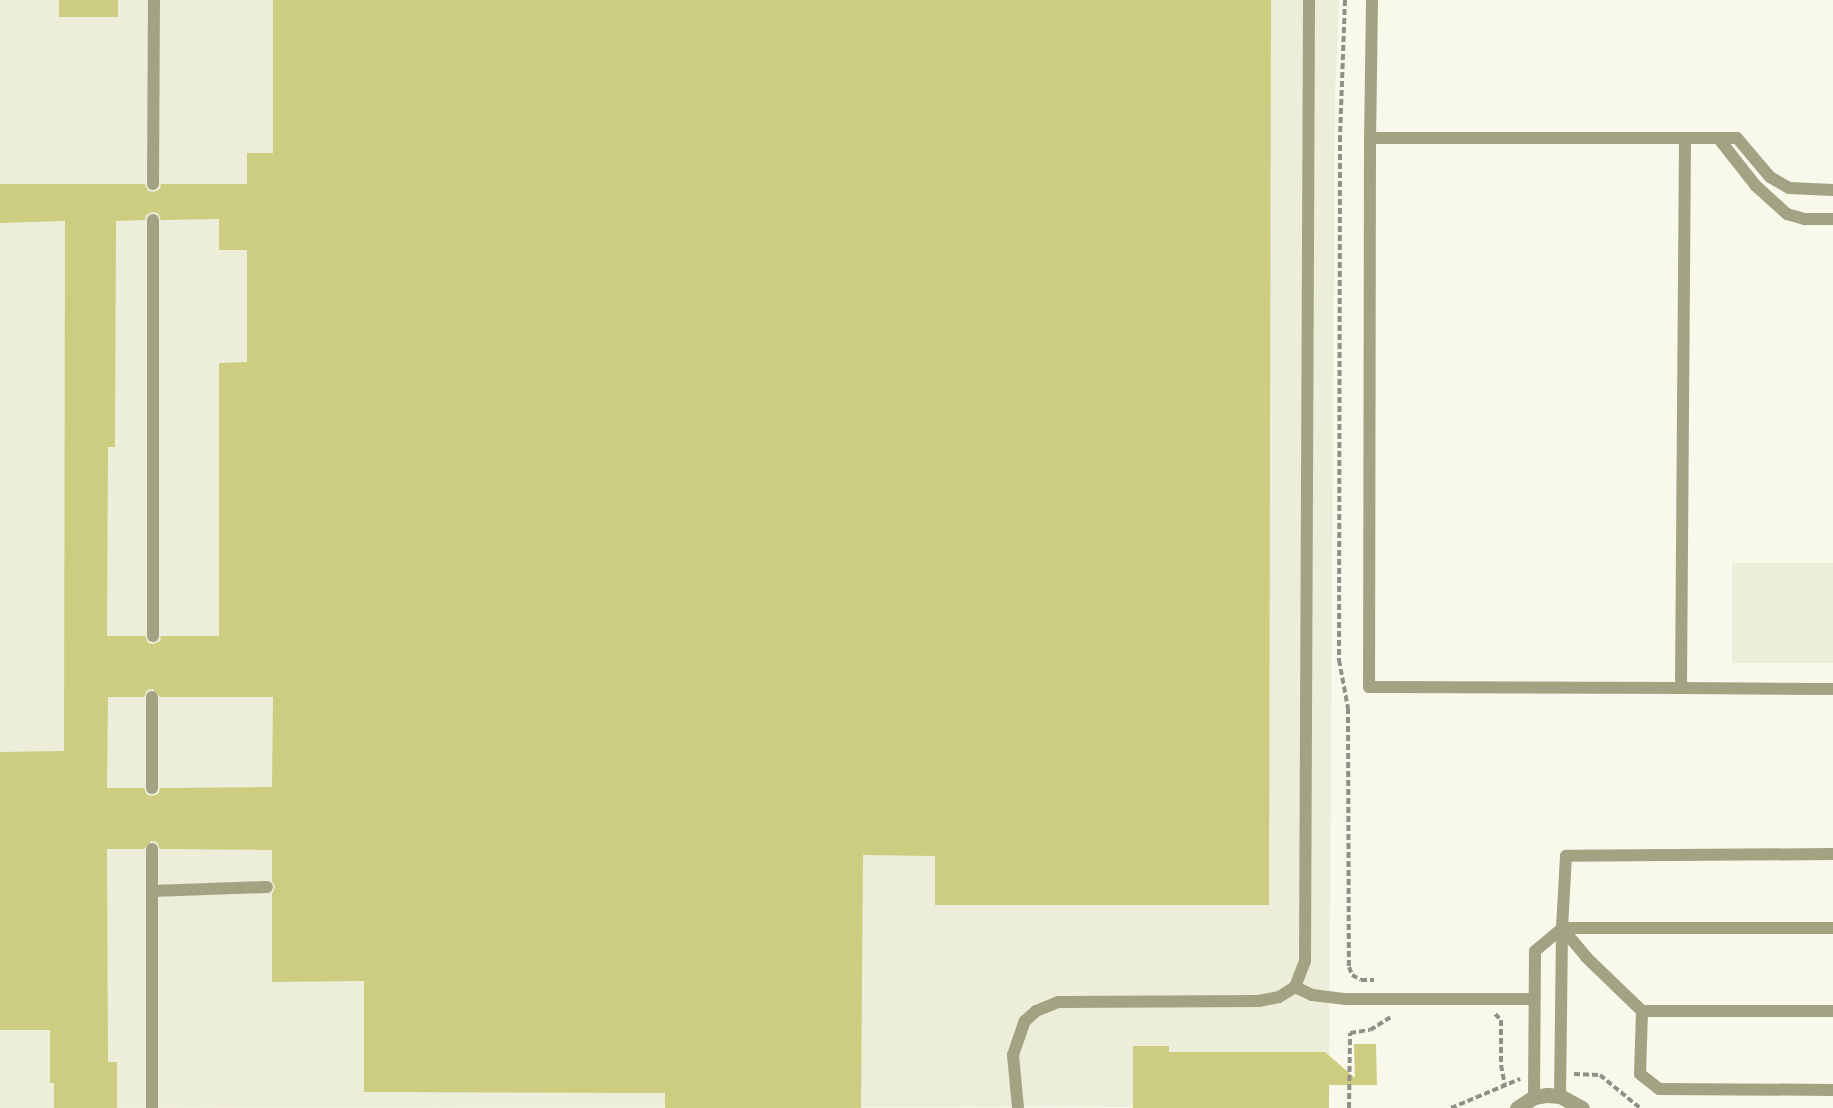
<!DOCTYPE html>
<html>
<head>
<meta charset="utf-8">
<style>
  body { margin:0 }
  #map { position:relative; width:1833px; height:1108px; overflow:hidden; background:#f8f9eb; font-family:"Work Sans",sans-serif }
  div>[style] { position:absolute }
  .built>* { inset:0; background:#edeed9; transform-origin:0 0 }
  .building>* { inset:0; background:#cccd80; transform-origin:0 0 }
  .path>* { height:4px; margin-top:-2px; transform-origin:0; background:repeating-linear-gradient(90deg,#909087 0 6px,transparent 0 9px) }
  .lane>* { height:12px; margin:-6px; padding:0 6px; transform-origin:6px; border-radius:6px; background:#a2a383 }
  .street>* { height:15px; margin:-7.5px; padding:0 7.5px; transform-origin:7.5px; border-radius:7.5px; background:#a2a383 }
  span { translate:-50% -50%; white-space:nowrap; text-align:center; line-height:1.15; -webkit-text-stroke:6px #fff; paint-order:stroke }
</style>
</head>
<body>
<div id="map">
  <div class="built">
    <div style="clip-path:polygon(0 0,1339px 0,1335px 100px,1329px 1107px,0 1108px)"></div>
    <div style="left:1732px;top:563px;width:101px;height:100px"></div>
  </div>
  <div class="building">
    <div style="left:59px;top:0;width:59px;height:17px"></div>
    <div style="clip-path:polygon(evenodd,273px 0,1271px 0,1269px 905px,935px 905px,935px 856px,863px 855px,861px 1108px,665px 1108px,665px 1093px,364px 1092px,364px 981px,272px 982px,272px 894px,275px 887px,272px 881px,272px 850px,160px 849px,157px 842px,151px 841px,144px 849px,107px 849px,108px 1062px,117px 1062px,117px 1108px,54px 1108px,54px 1083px,50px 1083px,50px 1030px,0 1030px,0 752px,64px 751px,65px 221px,0 223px,0 184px,145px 184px,148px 191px,154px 192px,160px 189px,161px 184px,247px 184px,247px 153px,273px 153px,273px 0,152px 212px,158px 213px,161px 220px,219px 219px,219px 250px,247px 250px,247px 362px,219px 363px,219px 636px,161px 636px,160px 641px,154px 644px,148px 643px,145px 636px,107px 636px,108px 447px,115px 447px,116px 221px,145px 220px,146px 215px,152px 212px,273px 0,153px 689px,160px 697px,273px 697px,272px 787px,160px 788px,159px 793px,153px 796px,147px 795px,144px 788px,107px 788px,108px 697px,144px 697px,147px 690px,153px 689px)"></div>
    <div style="clip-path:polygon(1354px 1044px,1376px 1044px,1377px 1085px,1329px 1085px,1329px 1108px,1133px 1108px,1133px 1046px,1169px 1046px,1169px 1052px,1325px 1052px,1355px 1078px)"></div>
  </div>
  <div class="path">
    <div style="left:1345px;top:0;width:136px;rotate:92.1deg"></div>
    <div style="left:1340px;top:136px;width:524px;rotate:90.11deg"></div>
    <div style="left:1339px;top:660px;width:49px;rotate:79.4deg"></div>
    <div style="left:1348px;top:708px;width:259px;rotate:89.8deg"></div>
    <div style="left:1349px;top:967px;width:9px;rotate:69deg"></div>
    <div style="left:1352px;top:975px;width:10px;rotate:29deg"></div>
    <div style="left:1361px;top:980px;width:13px"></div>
    <div style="left:1495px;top:1014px;width:8px;rotate:45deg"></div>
    <div style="left:1501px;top:1020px;width:45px;rotate:90deg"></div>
    <div style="left:1501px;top:1065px;width:20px;rotate:79deg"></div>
    <div style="left:1574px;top:1074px;width:26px;rotate:2deg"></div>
    <div style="left:1600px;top:1075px;width:52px;rotate:39.5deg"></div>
    <div style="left:1349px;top:1108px;width:75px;rotate:-89.2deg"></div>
    <div style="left:1350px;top:1033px;width:20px;rotate:-9deg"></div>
    <div style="left:1370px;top:1030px;width:26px;rotate:-32deg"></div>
    <div style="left:1451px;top:1108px;width:75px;rotate:-22.8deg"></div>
  </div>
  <div class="lane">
    <div style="left:1372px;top:0;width:138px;rotate:90.8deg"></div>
    <div style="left:1370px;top:138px;width:367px"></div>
    <div style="left:1737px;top:138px;width:51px;rotate:49.8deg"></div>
    <div style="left:1770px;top:177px;width:22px;rotate:30deg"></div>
    <div style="left:1789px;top:188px;width:44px;rotate:2.6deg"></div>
    <div style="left:1370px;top:138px;width:549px;rotate:90.1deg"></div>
    <div style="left:1369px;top:687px;width:312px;rotate:0.2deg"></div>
    <div style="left:1685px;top:139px;width:549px;rotate:90.42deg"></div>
    <div style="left:1681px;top:688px;width:152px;rotate:0.4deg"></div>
    <div style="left:1719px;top:139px;width:60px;rotate:51.8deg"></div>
    <div style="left:1756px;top:186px;width:42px;rotate:42.1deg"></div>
    <div style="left:1787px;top:214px;width:19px;rotate:16deg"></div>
    <div style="left:1805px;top:219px;width:28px"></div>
    <div style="left:153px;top:184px;width:184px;rotate:-89.7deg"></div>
    <div style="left:153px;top:636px;width:416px;rotate:-90deg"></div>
    <div style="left:152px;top:788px;width:91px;rotate:-90deg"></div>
    <div style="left:1833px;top:854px;width:267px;rotate:179.6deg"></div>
    <div style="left:1566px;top:856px;width:72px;rotate:93.2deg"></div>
    <div style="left:1562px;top:928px;width:271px"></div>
    <div style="left:152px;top:891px;width:115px;rotate:-2deg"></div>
    <div style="left:1562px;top:928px;width:38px;rotate:50deg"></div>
    <div style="left:1586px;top:957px;width:78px;rotate:44deg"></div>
    <div style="left:1642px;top:1011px;width:191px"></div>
    <div style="left:1295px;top:987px;width:19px;rotate:25deg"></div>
    <div style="left:1312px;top:995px;width:34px;rotate:7deg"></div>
    <div style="left:1346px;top:999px;width:188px"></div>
    <div style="left:1642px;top:1011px;width:63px;rotate:91.8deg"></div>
    <div style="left:1640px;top:1074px;width:24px;rotate:38deg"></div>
    <div style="left:1659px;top:1089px;width:174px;rotate:0.3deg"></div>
    <div style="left:1560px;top:1096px;width:168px;rotate:-89.3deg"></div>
    <div style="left:1534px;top:1097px;width:146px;rotate:-89.6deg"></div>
    <div style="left:1535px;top:951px;width:35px;rotate:-40deg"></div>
    <div style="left:152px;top:1108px;width:259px;rotate:-90deg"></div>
    <div style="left:1018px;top:1108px;width:53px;rotate:-95.4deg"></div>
    <div style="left:1013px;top:1055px;width:36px;rotate:-71deg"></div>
    <div style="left:1025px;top:1021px;width:15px;rotate:-42deg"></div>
    <div style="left:1036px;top:1011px;width:24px;rotate:-22deg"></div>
    <div style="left:1058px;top:1002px;width:201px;rotate:-0.3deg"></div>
    <div style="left:1259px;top:1001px;width:20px;rotate:-11deg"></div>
    <div style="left:1279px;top:997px;width:19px;rotate:-32deg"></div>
    <div style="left:1295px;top:987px;width:28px;rotate:-69deg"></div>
    <div style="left:1305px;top:961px;width:961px;rotate:-89.76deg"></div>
  </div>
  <div class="street">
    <div style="left:1517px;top:1108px;width:20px;rotate:-33deg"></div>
    <div style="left:1534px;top:1097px;width:13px;rotate:-9deg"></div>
    <div style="left:1547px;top:1095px;width:13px;rotate:4deg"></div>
    <div style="left:1560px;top:1096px;width:25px;rotate:29deg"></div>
  </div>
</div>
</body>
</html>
